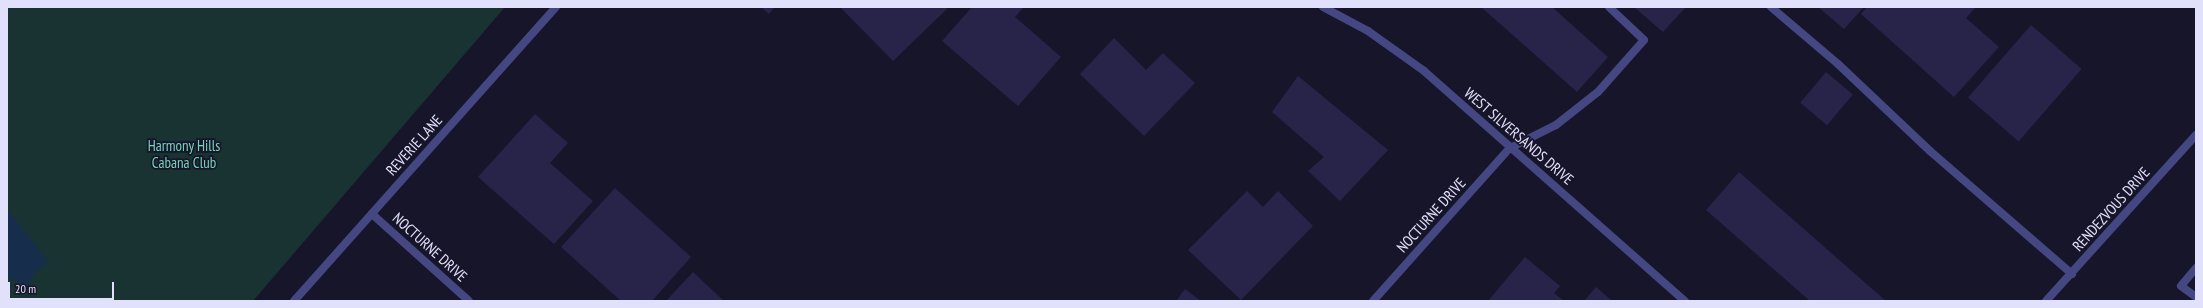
<!DOCTYPE html>
<html>
<head>
<meta charset="utf-8">
<style>
  body { margin:0 }
  #map { position:relative; width:2203px; height:308px; overflow:hidden; background:#17152a; font-family:"PT Sans Narrow",sans-serif }
  div>[style] { position:absolute }
  .green>* { inset:0; background:#183331 }
  .water>* { inset:0; background:#162e4c }
  .building>* { inset:0; background:#282349; transform-origin:0 0 }
  .lane>* { height:8px; margin:-4px; padding:0 4px; transform-origin:4px; border-radius:4px; background:#454783 }
  .street>* { height:8px; margin:-4px; padding:0 4px; transform-origin:4px; border-radius:4px; background:#454783 }
  span { translate:-50% -50%; white-space:nowrap; text-align:center; line-height:1.15; -webkit-text-stroke:3.5px #17152a; paint-order:stroke }
  .street-label { font-size:15px; color:#e2e1fb }
  .park-label { font-size:15px; color:#74d4b7 }
  .frame { position:absolute; inset:0; border:8px solid #e2e1fb; pointer-events:none }
  .scale { position:absolute; left:8px; top:282px; width:106px; height:18px; box-sizing:border-box; border:2px solid #e2e1fb; border-top:0; padding-left:5px; font-size:12px; line-height:14px; white-space:nowrap; color:#e2e1fb; -webkit-text-stroke:3px #17152a; paint-order:stroke }
</style>
</head>
<body>
<div id="map">
  <div class="green">
    <div style="clip-path:polygon(7px 7px,505px 7px,253px 301px,7px 301px)"></div>
  </div>
  <div class="water">
    <div style="clip-path:polygon(7px 209px,48px 261px,34px 274px,26px 289px,7px 275px)"></div>
  </div>
  <div class="building">
    <div style="clip-path:polygon(761px 7px,775px 7px,769px 14px)"></div>
    <div style="clip-path:polygon(840px 7px,946px 7px,947px 9px,893px 61px)"></div>
    <div style="clip-path:polygon(972px 7px,1024px 7px,1015px 17px,1061px 57px,1018px 106px,942px 41px)"></div>
    <div style="clip-path:polygon(1481px 7px,1552px 7px,1608px 57px,1577px 92px)"></div>
    <div style="clip-path:polygon(1634px 7px,1686px 7px,1663px 32px)"></div>
    <div style="clip-path:polygon(1818px 7px,1864px 7px,1844px 29px)"></div>
    <div style="clip-path:polygon(1867px 7px,1976px 7px,1966px 18px,1999px 47px,1954px 97px,1861px 14px)"></div>
    <div style="left:2031px;top:25px;width:67px;height:96px;rotate:41deg"></div>
    <div style="clip-path:polygon(1114px 38px,1146px 70px,1163px 53px,1195px 83px,1144px 136px,1080px 74px)"></div>
    <div style="left:1826px;top:72px;width:35px;height:40px;rotate:40deg"></div>
    <div style="clip-path:polygon(1298px 76px,1388px 150px,1340px 201px,1308px 171px,1324px 157px,1272px 112px)"></div>
    <div style="clip-path:polygon(535px 114px,568px 143px,550px 163px,593px 201px,554px 244px,478px 177px)"></div>
    <div style="clip-path:polygon(1739px 172px,1886px 301px,1810px 301px,1706px 210px)"></div>
    <div style="clip-path:polygon(615px 188px,691px 257px,652px 301px,621px 301px,561px 247px)"></div>
    <div style="clip-path:polygon(1247px 191px,1263px 207px,1278px 191px,1313px 226px,1241px 300px,1188px 250px)"></div>
    <div style="clip-path:polygon(1525px 257px,1560px 286px,1554px 293px,1564px 301px,1488px 301px)"></div>
    <div style="clip-path:polygon(693px 272px,724px 301px,666px 301px)"></div>
    <div style="clip-path:polygon(1596px 287px,1612px 301px,1584px 301px)"></div>
    <div style="clip-path:polygon(1185px 289px,1201px 301px,1176px 301px)"></div>
  </div>
  <div class="lane">
    <div style="left:1771px;top:7px;width:88px;rotate:40.4deg"></div>
    <div style="left:1838px;top:64px;width:127px;rotate:43.4deg"></div>
    <div style="left:1930px;top:151px;width:188px;rotate:40.9deg"></div>
    <div style="left:1510px;top:148px;width:51px;rotate:-26.6deg"></div>
    <div style="left:1556px;top:125px;width:53px;rotate:-38.2deg"></div>
    <div style="left:1598px;top:92px;width:69px;rotate:-48.5deg"></div>
    <div style="left:1644px;top:40px;width:48px;rotate:-136.7deg"></div>
    <div style="left:2196px;top:268px;width:23px;rotate:130deg"></div>
    <div style="left:2181px;top:286px;width:19px;rotate:36deg"></div>
  </div>
  <div class="street">
    <div style="left:1323px;top:7px;width:51px;rotate:28.1deg"></div>
    <div style="left:1368px;top:31px;width:69px;rotate:35.5deg"></div>
    <div style="left:1424px;top:71px;width:348px;rotate:41.4deg"></div>
    <div style="left:372px;top:214px;width:130px;rotate:41.9deg"></div>
    <div style="left:294px;top:301px;width:394px;rotate:-48.3deg"></div>
    <div style="left:1373px;top:301px;width:205px;rotate:-48.2deg"></div>
    <div style="left:2046px;top:301px;width:224px;rotate:-47.9deg"></div>
  </div>
  <div class="street-label">
    <span style="left:1519px;top:136px;rotate:41deg">WEST SILVERSANDS DRIVE</span>
    <span style="left:414px;top:145px;rotate:-48deg">REVERIE LANE</span>
    <span style="left:2111px;top:209px;rotate:-48deg">RENDEZVOUS DRIVE</span>
    <span style="left:1431px;top:215px;rotate:-48deg">NOCTURNE DRIVE</span>
    <span style="left:430px;top:247px;rotate:42deg">NOCTURNE DRIVE</span>
  </div>
  <div class="park-label">
    <span style="left:184px;top:154px">Harmony Hills<br>Cabana Club</span>
  </div>
  <div class="frame"></div>
  <div class="scale">20 m</div>
</div>
</body>
</html>
